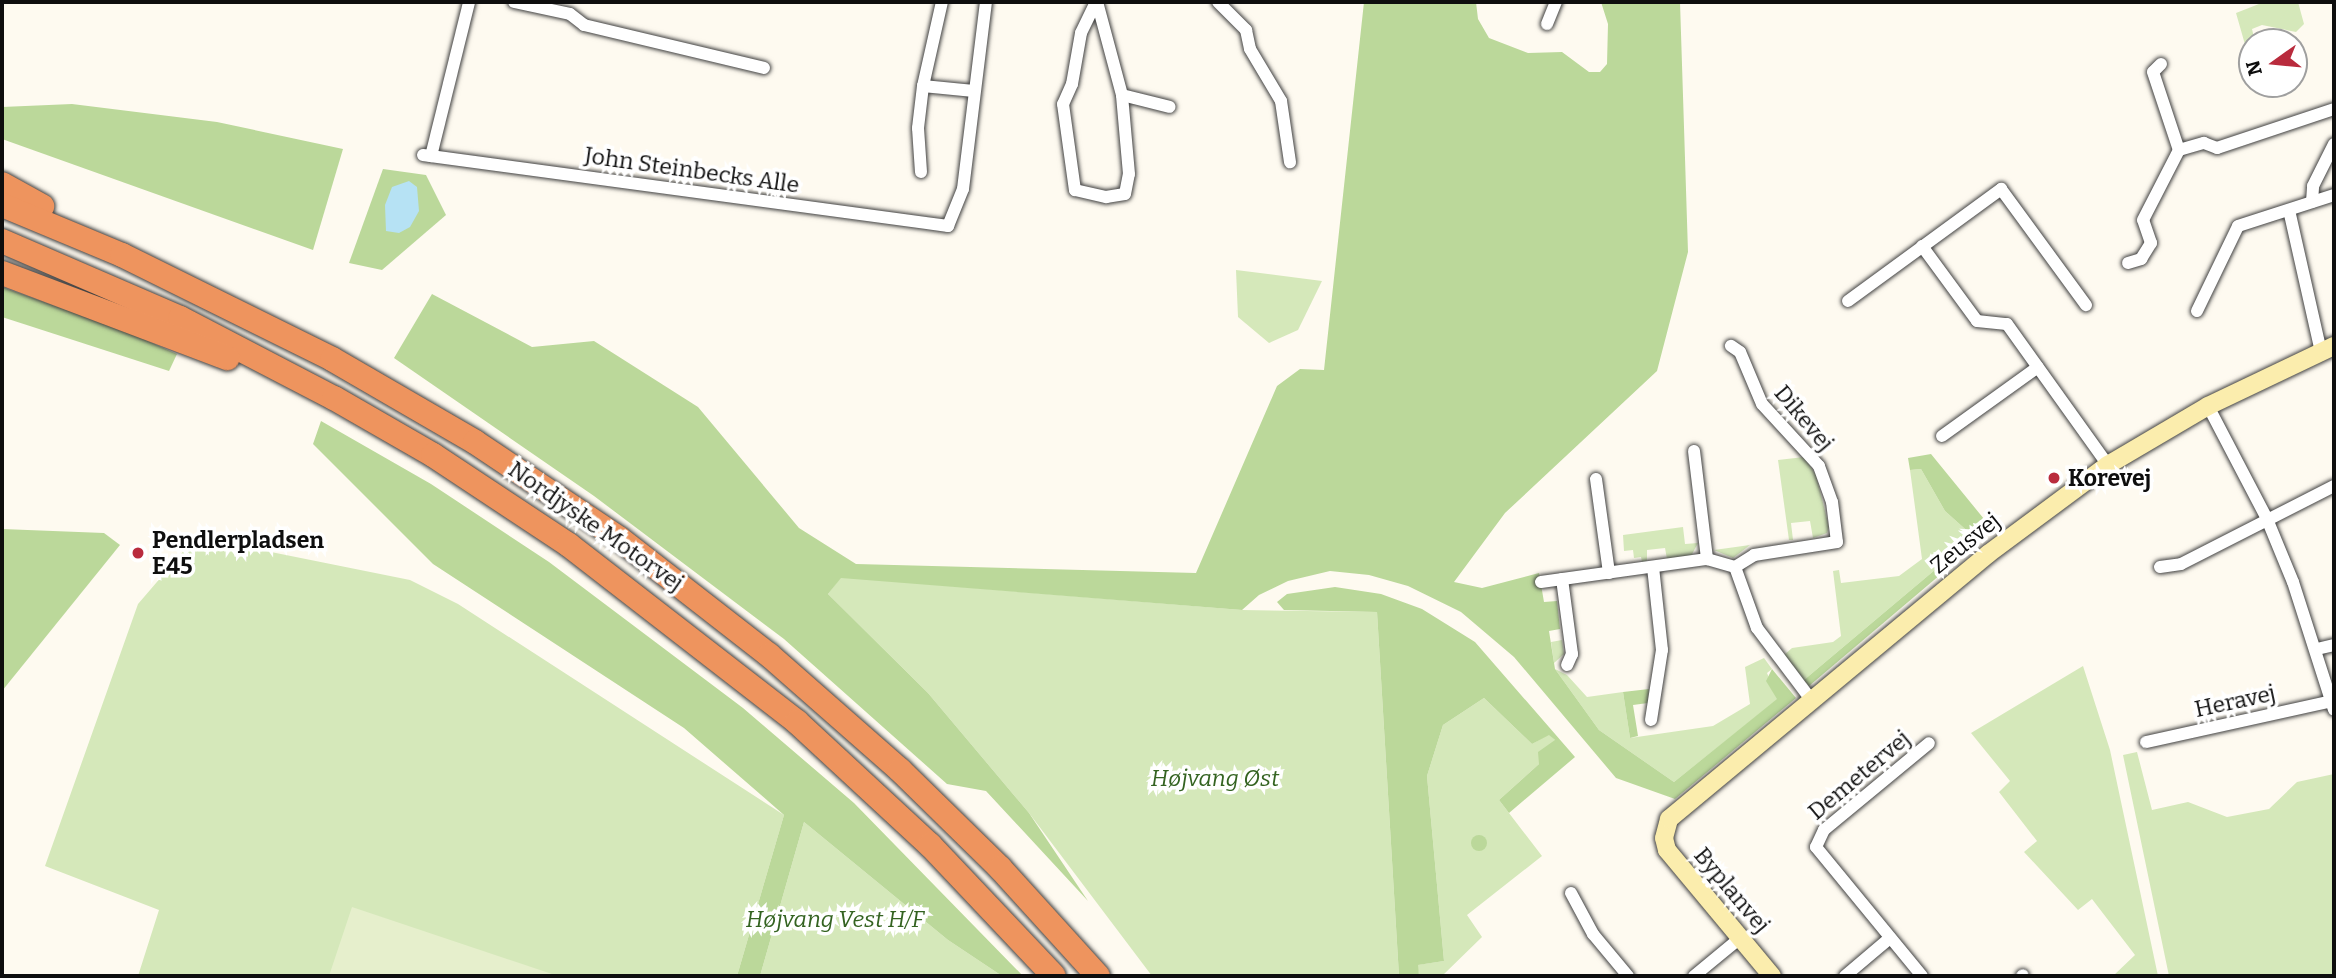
<!DOCTYPE html>
<html>
<head>
<meta charset="utf-8">
<style>
  body { margin:0 }
  #map { position:relative; width:2336px; height:978px; overflow:hidden; background:#fefaf0; font-family:Bitter,serif }
  div>[style] { position:absolute }
  .green>* { inset:0; background:#d5e8ba }
  .forest>* { inset:0; background:#bbd89a }
  .round { border-radius:50% }
  .pitch>* { inset:0; background:#e6efcc }
  .water>* { inset:0; background:#b6e2f4 }
  .roads { filter:drop-shadow(0 0 2px #414141) drop-shadow(0 0 2px #414141) }
  .street>* { height:12px; margin:-6px; padding:0 6px; transform-origin:6px; border-radius:6px; background:#fff }
  .secondary>* { height:18px; margin:-9px; padding:0 9px; transform-origin:9px; border-radius:9px; background:#fbedad }
  .highway>* { height:24px; margin:-12px; padding:0 12px; transform-origin:12px; border-radius:12px; background:#ee945e }
  .dots>* { width:19px; height:19px; translate:-50% -50%; box-sizing:border-box; border:4px solid #fff; border-radius:50% }
  span { translate:-50% -50%; white-space:nowrap; text-align:center; line-height:1.15; -webkit-text-stroke:7px #fff; paint-order:stroke }
  .street-label { font-size:23px; color:#0e0e0e }
  .poi-label { font-size:23px; color:#0e0e0e; font-weight:700 }
  .left { translate:0 -50%; text-align:left }
  .park-label { font-size:23px; color:#346321; font-style:italic }
  .frame { position:absolute; inset:0; border:4px solid #0e0e0e; pointer-events:none }
  .north { position:absolute; left:2238px; top:28px; width:70px; height:70px; box-sizing:border-box; background:#fff; border:2px solid #9f9f9f; border-radius:50%; rotate:255deg; font-size:19px; font-weight:700; line-height:28px; text-align:center; color:#0e0e0e }
  .north::after { content:''; display:block; margin:auto; width:24px; height:32px; background:#b92b3d; clip-path:polygon(50% 0,100% 100%,50% 72%,0 100%) }
</style>
</head>
<body>
<div id="map">
  <div class="green">
    <div style="clip-path:polygon(2264px 2px,2298px 2px,2304px 24px,2296px 32px,2262px 25px,2252px 29px,2255px 42px,2246px 48px,2236px 13px)"></div>
    <div style="clip-path:polygon(1236px 270px,1322px 281px,1298px 330px,1269px 343px,1238px 317px)"></div>
    <div style="clip-path:polygon(1804px 457px,1816px 475px,1829px 527px,1827px 533px,1813px 538px,1810px 521px,1791px 523px,1793px 540px,1789px 540px,1778px 460px)"></div>
    <div style="clip-path:polygon(1921px 469px,1945px 511px,1974px 537px,1804px 680px,1784px 655px,1792px 648px,1833px 642px,1841px 636px,1833px 571px,1839px 570px,1841px 583px,1899px 576px,1922px 559px,1910px 470px)"></div>
    <div style="clip-path:polygon(1683px 527px,1685px 544px,1698px 543px,1691px 556px,1667px 559px,1665px 548px,1647px 550px,1647px 561px,1642px 562px,1641px 557px,1634px 558px,1633px 550px,1624px 551px,1623px 535px)"></div>
    <div style="clip-path:polygon(1750px 545px,1733px 558px,1714px 550px)"></div>
    <div style="clip-path:polygon(187px 547px,266px 551px,410px 580px,458px 604px,784px 815px,737px 976px,138px 976px,159px 910px,45px 866px,138px 604px)"></div>
    <div style="clip-path:polygon(841px 577px,1242px 610px,1377px 612px,1399px 976px,1152px 976px,1029px 813px,928px 693px,828px 594px)"></div>
    <div style="clip-path:polygon(1562px 640px,1564px 654px,1554px 663px,1551px 642px)"></div>
    <div style="clip-path:polygon(1764px 658px,1772px 669px,1767px 673px,1778px 699px,1674px 782px,1599px 730px,1555px 669px,1567px 675px,1587px 697px,1623px 692px,1630px 738px,1713px 726px,1750px 704px,1745px 667px)"></div>
    <div style="clip-path:polygon(2083px 666px,2110px 750px,2158px 976px,2113px 976px,2135px 955px,2092px 899px,2078px 910px,2024px 852px,2037px 841px,1999px 792px,2010px 781px,1971px 733px)"></div>
    <div style="clip-path:polygon(1484px 698px,1532px 744px,1549px 734px,1556px 741px,1539px 752px,1539px 764px,1499px 800px,1542px 856px,1467px 915px,1482px 937px,1442px 976px,1419px 976px,1417px 965px,1444px 961px,1427px 776px,1443px 725px)"></div>
    <div style="clip-path:polygon(2137px 752px,2152px 810px,2188px 802px,2227px 817px,2269px 809px,2297px 782px,2334px 774px,2334px 976px,2169px 976px,2123px 755px)"></div>
    <div style="clip-path:polygon(804px 822px,948px 940px,1002px 976px,760px 976px)"></div>
  </div>
  <div class="forest">
    <div style="clip-path:polygon(1364px 2px,1476px 2px,1478px 19px,1489px 38px,1528px 53px,1562px 52px,1589px 72px,1600px 72px,1607px 64px,1608px 24px,1601px 2px,1680px 2px,1688px 252px,1657px 371px,1505px 513px,1454px 582px,1482px 588px,1539px 573px,1544px 602px,1557px 601px,1560px 629px,1549px 631px,1555px 669px,1599px 730px,1674px 782px,1777px 699px,1766px 681px,1772px 669px,1796px 698px,1675px 799px,1616px 778px,1514px 657px,1461px 612px,1408px 586px,1369px 575px,1330px 571px,1288px 581px,1259px 595px,1242px 610px,841px 578px,828px 594px,928px 693px,1029px 813px,1088px 901px,986px 791px,947px 784px,784px 639px,594px 496px,394px 358px,432px 294px,532px 347px,594px 341px,698px 407px,799px 528px,856px 564px,1196px 573px,1277px 386px,1300px 369px,1324px 370px)"></div>
    <div style="clip-path:polygon(72px 104px,217px 122px,343px 149px,313px 250px,2px 139px,2px 107px)"></div>
    <div style="clip-path:polygon(383px 169px,426px 175px,446px 215px,382px 270px,349px 263px)"></div>
    <div style="clip-path:polygon(2px 287px,125px 331px,177px 354px,169px 371px,2px 317px)"></div>
    <div style="clip-path:polygon(321px 421px,431px 484px,549px 562px,743px 708px,854px 803px,1023px 976px,1002px 976px,948px 940px,804px 822px,760px 976px,737px 976px,784px 815px,684px 728px,433px 564px,313px 444px)"></div>
    <div style="clip-path:polygon(1931px 454px,1993px 530px,1809px 686px,1804px 680px,1974px 537px,1945px 511px,1921px 469px,1910px 470px,1908px 458px)"></div>
    <div style="clip-path:polygon(2px 529px,104px 533px,120px 545px,2px 691px)"></div>
    <div style="clip-path:polygon(1335px 587px,1381px 594px,1422px 609px,1475px 642px,1575px 757px,1509px 813px,1499px 800px,1539px 764px,1538px 752px,1555px 740px,1549px 735px,1532px 744px,1484px 698px,1443px 725px,1427px 776px,1444px 961px,1418px 965px,1419px 976px,1399px 976px,1377px 612px,1284px 610px,1277px 602px,1287px 594px)"></div>
    <div style="clip-path:polygon(1649px 689px,1648px 703px,1633px 705px,1638px 736px,1630px 738px,1623px 692px)"></div>
    <div class="round" style="left:1471px;top:835px;width:16px;height:16px"></div>
  </div>
  <div class="pitch">
    <div style="clip-path:polygon(352px 907px,558px 976px,329px 976px)"></div>
  </div>
  <div class="water">
    <div style="clip-path:polygon(409px 181px,417px 187px,419px 211px,410px 227px,399px 233px,386px 231px,385px 205px,392px 187px)"></div>
  </div>
  <div class="roads">
    <div class="street">
      <div style="left:514px;top:2px;width:57px;rotate:12.1deg"></div>
      <div style="left:570px;top:14px;width:18px;rotate:38deg"></div>
      <div style="left:584px;top:25px;width:185px;rotate:13.4deg"></div>
      <div style="left:1096px;top:2px;width:34px;rotate:116deg"></div>
      <div style="left:1081px;top:33px;width:52px;rotate:100deg"></div>
      <div style="left:1072px;top:84px;width:22px;rotate:114deg"></div>
      <div style="left:1063px;top:104px;width:87px;rotate:82.1deg"></div>
      <div style="left:1075px;top:190px;width:32px;rotate:13deg"></div>
      <div style="left:1106px;top:197px;width:19px;rotate:-9deg"></div>
      <div style="left:1125px;top:194px;width:20px;rotate:-79deg"></div>
      <div style="left:1129px;top:174px;width:79px;rotate:-95.1deg"></div>
      <div style="left:1122px;top:95px;width:96px;rotate:-105deg"></div>
      <div style="left:1218px;top:2px;width:40px;rotate:45deg"></div>
      <div style="left:1246px;top:30px;width:19px;rotate:78deg"></div>
      <div style="left:1250px;top:49px;width:61px;rotate:59.2deg"></div>
      <div style="left:1281px;top:101px;width:62px;rotate:81.6deg"></div>
      <div style="left:1547px;top:24px;width:24px;rotate:-68deg"></div>
      <div style="left:2161px;top:64px;width:11px;rotate:135deg"></div>
      <div style="left:2153px;top:72px;width:82px;rotate:71.6deg"></div>
      <div style="left:923px;top:86px;width:51px;rotate:5.6deg"></div>
      <div style="left:1122px;top:95px;width:49px;rotate:14deg"></div>
      <div style="left:423px;top:155px;width:530px;rotate:7.7deg"></div>
      <div style="left:948px;top:226px;width:40px;rotate:-68deg"></div>
      <div style="left:963px;top:189px;width:188px;rotate:-83deg"></div>
      <div style="left:431px;top:156px;width:159px;rotate:-76.1deg"></div>
      <div style="left:921px;top:172px;width:44px;rotate:-93.9deg"></div>
      <div style="left:918px;top:128px;width:42px;rotate:-83.2deg"></div>
      <div style="left:923px;top:86px;width:86px;rotate:-77.3deg"></div>
      <div style="left:2312px;top:202px;width:16px;rotate:-86deg"></div>
      <div style="left:2313px;top:186px;width:47px;rotate:-63.4deg"></div>
      <div style="left:2289px;top:210px;width:146px;rotate:77.3deg"></div>
      <div style="left:1922px;top:246px;width:93px;rotate:53.7deg"></div>
      <div style="left:1977px;top:321px;width:30px;rotate:6deg"></div>
      <div style="left:2007px;top:324px;width:173px;rotate:54.4deg"></div>
      <div style="left:2128px;top:263px;width:14px;rotate:-17deg"></div>
      <div style="left:2141px;top:259px;width:19px;rotate:-58deg"></div>
      <div style="left:2151px;top:243px;width:24px;rotate:-109deg"></div>
      <div style="left:2143px;top:220px;width:79px;rotate:-62.8deg"></div>
      <div style="left:2179px;top:150px;width:26px;rotate:-16deg"></div>
      <div style="left:2204px;top:143px;width:14px;rotate:21deg"></div>
      <div style="left:2217px;top:148px;width:123px;rotate:-18.4deg"></div>
      <div style="left:1848px;top:301px;width:190px;rotate:-36.2deg"></div>
      <div style="left:2001px;top:189px;width:144px;rotate:53.8deg"></div>
      <div style="left:2197px;top:311px;width:94px;rotate:-64.2deg"></div>
      <div style="left:2238px;top:226px;width:101px;rotate:-17.9deg"></div>
      <div style="left:2208px;top:406px;width:127px;rotate:62.4deg"></div>
      <div style="left:2267px;top:519px;width:68px;rotate:67.6deg"></div>
      <div style="left:2293px;top:582px;width:134px;rotate:72.2deg"></div>
      <div style="left:1942px;top:436px;width:118px;rotate:-35.7deg"></div>
      <div style="left:1694px;top:451px;width:109px;rotate:83.1deg"></div>
      <div style="left:1596px;top:479px;width:95px;rotate:82.1deg"></div>
      <div style="left:1735px;top:567px;width:65px;rotate:70.2deg"></div>
      <div style="left:1757px;top:628px;width:91px;rotate:53deg"></div>
      <div style="left:2160px;top:567px;width:21px;rotate:-8deg"></div>
      <div style="left:2181px;top:564px;width:172px;rotate:-27deg"></div>
      <div style="left:1562px;top:579px;width:76px;rotate:82.4deg"></div>
      <div style="left:1572px;top:654px;width:12px;rotate:114deg"></div>
      <div style="left:1541px;top:582px;width:168px;rotate:-7.9deg"></div>
      <div style="left:1707px;top:559px;width:29px;rotate:16deg"></div>
      <div style="left:1735px;top:567px;width:22px;rotate:-32deg"></div>
      <div style="left:1754px;top:555px;width:84px;rotate:-8.9deg"></div>
      <div style="left:1837px;top:542px;width:40px;rotate:-97.1deg"></div>
      <div style="left:1832px;top:502px;width:38px;rotate:-110deg"></div>
      <div style="left:1819px;top:466px;width:84px;rotate:-132.6deg"></div>
      <div style="left:1762px;top:404px;width:56px;rotate:-112.9deg"></div>
      <div style="left:1740px;top:352px;width:11px;rotate:-146deg"></div>
      <div style="left:2317px;top:649px;width:17px;rotate:-13deg"></div>
      <div style="left:1651px;top:720px;width:71px;rotate:-81.1deg"></div>
      <div style="left:1662px;top:650px;width:83px;rotate:-96.2deg"></div>
      <div style="left:2146px;top:742px;width:190px;rotate:-12.4deg"></div>
      <div style="left:1571px;top:893px;width:47px;rotate:61.8deg"></div>
      <div style="left:1593px;top:934px;width:55px;rotate:50.2deg"></div>
      <div style="left:1694px;top:976px;width:60px;rotate:-39.6deg"></div>
      <div style="left:1845px;top:976px;width:59px;rotate:-40.2deg"></div>
      <div style="left:1922px;top:976px;width:167px;rotate:-129.4deg"></div>
      <div style="left:1816px;top:847px;width:19px;rotate:-65deg"></div>
      <div style="left:1824px;top:830px;width:136px;rotate:-39.6deg"></div>
      <div style="left:2022px;top:976px;width:1px;rotate:-45deg"></div>
    </div>
    <div class="secondary">
      <div style="left:1772px;top:976px;width:164px;rotate:-129.8deg"></div>
      <div style="left:1667px;top:850px;width:12px;rotate:-104deg"></div>
      <div style="left:1664px;top:838px;width:20px;rotate:-75deg"></div>
      <div style="left:1669px;top:819px;width:415px;rotate:-39.7deg"></div>
      <div style="left:1988px;top:554px;width:149px;rotate:-36.6deg"></div>
      <div style="left:2108px;top:465px;width:116px;rotate:-30.5deg"></div>
      <div style="left:2208px;top:406px;width:140px;rotate:-25.5deg"></div>
    </div>
    <div class="highway">
      <div style="left:2px;top:184px;width:46px;rotate:28.8deg"></div>
      <div style="left:2px;top:205px;width:130px;rotate:22.6deg"></div>
      <div style="left:122px;top:255px;width:234px;rotate:26.3deg"></div>
      <div style="left:332px;top:359px;width:165px;rotate:30.1deg"></div>
      <div style="left:475px;top:442px;width:174px;rotate:33.8deg"></div>
      <div style="left:620px;top:539px;width:189px;rotate:37.9deg"></div>
      <div style="left:769px;top:655px;width:174px;rotate:41.3deg"></div>
      <div style="left:900px;top:770px;width:140px;rotate:44.4deg"></div>
      <div style="left:1000px;top:868px;width:146px;rotate:47.8deg"></div>
      <div style="left:2px;top:241px;width:194px;rotate:23.4deg"></div>
      <div style="left:180px;top:318px;width:174px;rotate:27.5deg"></div>
      <div style="left:334px;top:398px;width:114px;rotate:29.9deg"></div>
      <div style="left:433px;top:455px;width:163px;rotate:33.5deg"></div>
      <div style="left:569px;top:545px;width:289px;rotate:37.8deg"></div>
      <div style="left:797px;top:722px;width:181px;rotate:42.8deg"></div>
      <div style="left:930px;top:845px;width:180px;rotate:46.6deg"></div>
      <div style="left:2px;top:273px;width:241px;rotate:20.7deg"></div>
    </div>
  </div>
  <div class="dots">
    <div style="left:2054px;top:478px;background:#b92b3d"></div>
    <div style="left:138px;top:553px;background:#b92b3d"></div>
  </div>
  <div class="street-label">
    <span style="left:692px;top:170px;rotate:8deg">John Steinbecks Alle</span>
    <span style="left:1804px;top:418px;rotate:50deg">Dikevej</span>
    <span style="left:596px;top:526px;rotate:35deg">Nordjyske Motorvej</span>
    <span style="left:1965px;top:543px;rotate:-39deg">Zeusvej</span>
    <span style="left:2235px;top:701px;rotate:-12deg">Heravej</span>
    <span style="left:1859px;top:775px;rotate:-40deg">Demetervej</span>
    <span style="left:1732px;top:890px;rotate:50deg">Byplanvej</span>
  </div>
  <div class="poi-label">
    <span class="left" style="left:2068px;top:478px">Korevej</span>
    <span class="left" style="left:152px;top:553px">Pendlerpladsen<br>E45</span>
  </div>
  <div class="park-label">
    <span style="left:1215px;top:778px">Højvang Øst</span>
    <span style="left:835px;top:919px">Højvang Vest H/F</span>
  </div>
  <div class="frame"></div>
  <div class="north">N</div>
</div>
</body>
</html>
